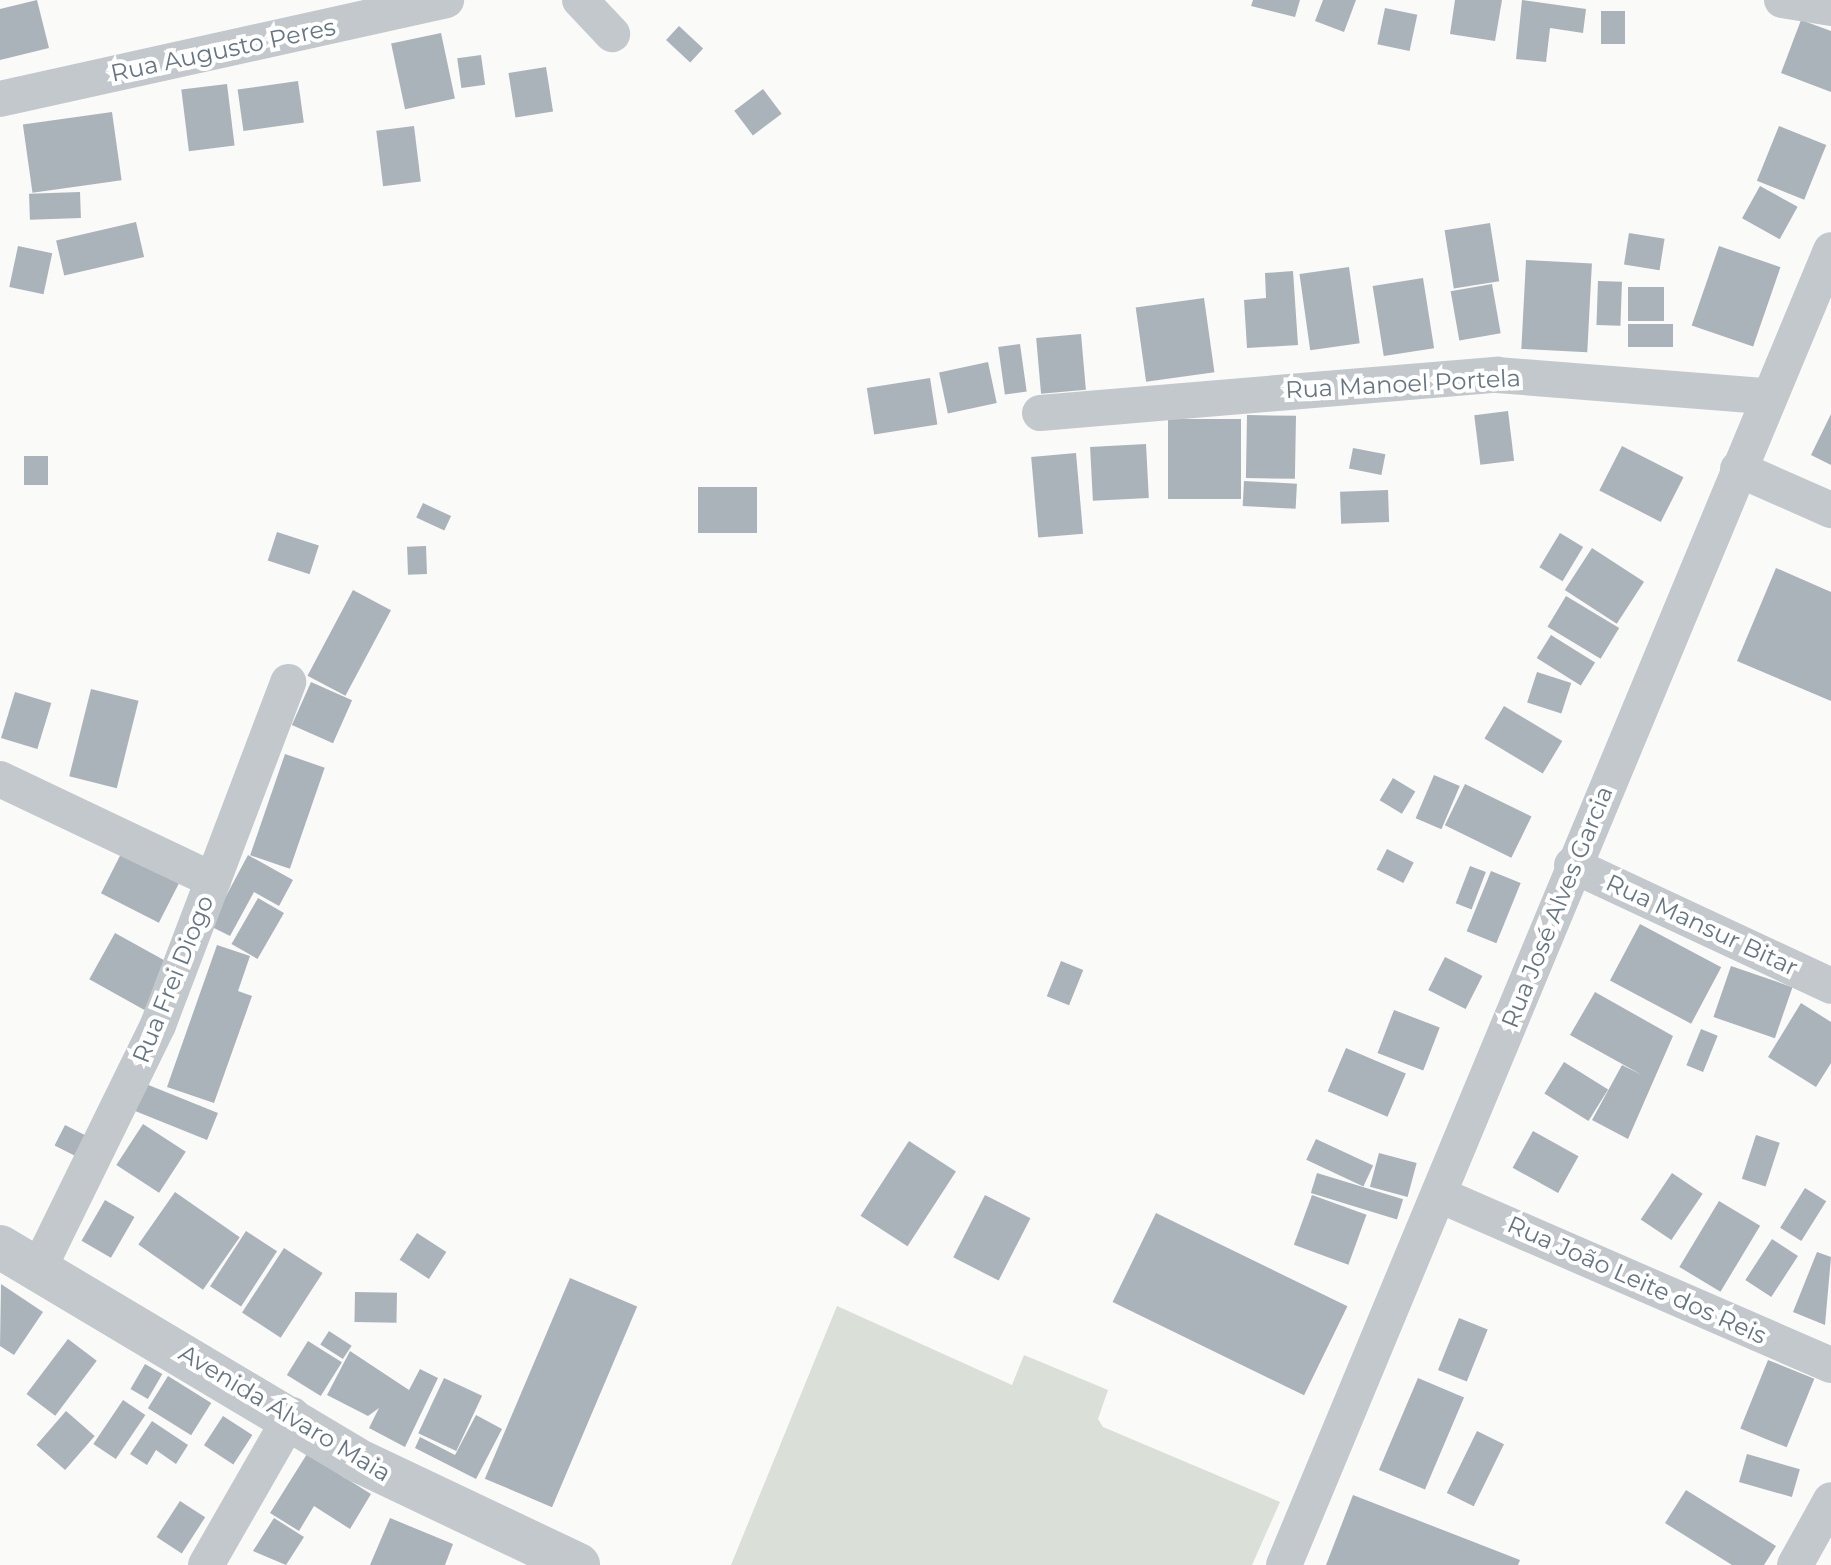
<!DOCTYPE html>
<html>
<head>
<meta charset="utf-8">
<style>
  body { margin:0 }
  #map { position:relative; width:1831px; height:1565px; overflow:hidden; background:#fafaf8; font-family:Montserrat,sans-serif }
  div>[style] { position:absolute }
  .green>* { inset:0; background:#dadfd7 }
  .building>* { inset:0; background:#aab3b9; transform-origin:0 0 }
  .minor>* { height:36px; margin:-18px; padding:0 18px; transform-origin:18px; border-radius:18px; background:#c3c8cc }
  .tertiary>* { height:44px; margin:-22px; padding:0 22px; transform-origin:22px; border-radius:22px; background:#c3c8cc }
  span { translate:-50% -50%; white-space:nowrap; text-align:center; line-height:1.15; -webkit-text-stroke:8px #fff; paint-order:stroke }
  .street-label { font-size:24px; color:#657683 }
</style>
</head>
<body>
<div id="map">
  <div class="green">
    <div style="clip-path:polygon(837px 1306px,1012px 1385px,1024px 1355px,1108px 1390px,1098px 1419px,1103px 1427px,1280px 1502px,1252px 1565px,731px 1565px)"></div>
  </div>
  <div class="building">
    <div style="clip-path:polygon(37px 0,49px 48px,0 60px,0 9px)"></div>
    <div style="clip-path:polygon(1253px 0,1300px 0,1295px 17px,1251px 6px)"></div>
    <div style="clip-path:polygon(1323px 0,1356px 0,1344px 32px,1315px 21px)"></div>
    <div style="clip-path:polygon(1455px 0,1502px 0,1495px 41px,1450px 34px)"></div>
    <div style="clip-path:polygon(1522px 0,1586px 9px,1583px 33px,1550px 28px,1546px 62px,1516px 59px)"></div>
    <div style="left:1385px;top:8px;width:33px;height:37px;rotate:12deg"></div>
    <div style="left:1601px;top:11px;width:24px;height:33px"></div>
    <div style="clip-path:polygon(1801px 20px,1831px 31px,1831px 92px,1781px 73px)"></div>
    <div style="left:679px;top:26px;width:33px;height:19px;rotate:43deg"></div>
    <div style="left:441px;top:33px;width:67px;height:51px;rotate:78deg"></div>
    <div style="left:481px;top:55px;width:30px;height:24px;rotate:82deg"></div>
    <div style="left:546px;top:67px;width:45px;height:38px;rotate:81deg"></div>
    <div style="left:298px;top:81px;width:42px;height:61px;rotate:82deg"></div>
    <div style="left:227px;top:84px;width:62px;height:46px;rotate:83deg"></div>
    <div style="left:763px;top:89px;width:31px;height:36px;rotate:53deg"></div>
    <div style="left:112px;top:112px;width:69px;height:90px;rotate:82deg"></div>
    <div style="left:414px;top:126px;width:56px;height:38px;rotate:83deg"></div>
    <div style="left:1779px;top:126px;width:51px;height:59px;rotate:22deg"></div>
    <div style="left:1760px;top:186px;width:43px;height:37px;rotate:29deg"></div>
    <div style="left:80px;top:192px;width:26px;height:51px;rotate:88deg"></div>
    <div style="left:136px;top:222px;width:36px;height:82px;rotate:77deg"></div>
    <div style="left:1490px;top:223px;width:59px;height:46px;rotate:81deg"></div>
    <div style="left:1629px;top:233px;width:36px;height:32px;rotate:9deg"></div>
    <div style="left:18px;top:246px;width:35px;height:42px;rotate:12deg"></div>
    <div style="left:1719px;top:246px;width:65px;height:84px;rotate:19deg"></div>
    <div style="left:1526px;top:260px;width:66px;height:89px;rotate:3deg"></div>
    <div style="left:1349px;top:267px;width:77px;height:50px;rotate:82deg"></div>
    <div style="clip-path:polygon(1293px 271px,1298px 345px,1247px 348px,1244px 300px,1266px 298px,1265px 273px)"></div>
    <div style="left:1423px;top:278px;width:71px;height:51px;rotate:81deg"></div>
    <div style="left:1598px;top:281px;width:24px;height:44px;rotate:2deg"></div>
    <div style="left:1492px;top:284px;width:50px;height:42px;rotate:80deg"></div>
    <div style="left:1628px;top:287px;width:36px;height:34px"></div>
    <div style="left:1204px;top:298px;width:75px;height:69px;rotate:82deg"></div>
    <div style="left:1673px;top:324px;width:23px;height:45px;rotate:90deg"></div>
    <div style="left:1081px;top:334px;width:56px;height:45px;rotate:85deg"></div>
    <div style="left:1020px;top:344px;width:48px;height:22px;rotate:82deg"></div>
    <div style="left:988px;top:362px;width:42px;height:50px;rotate:78deg"></div>
    <div style="left:930px;top:378px;width:47px;height:64px;rotate:81deg"></div>
    <div style="left:1508px;top:411px;width:50px;height:34px;rotate:83deg"></div>
    <div style="clip-path:polygon(1831px 414px,1831px 465px,1811px 455px)"></div>
    <div style="left:1247px;top:415px;width:49px;height:63px;rotate:1deg"></div>
    <div style="left:1168px;top:419px;width:73px;height:80px"></div>
    <div style="left:1146px;top:444px;width:54px;height:56px;rotate:87deg"></div>
    <div style="left:1622px;top:446px;width:69px;height:50px;rotate:27deg"></div>
    <div style="left:1353px;top:448px;width:33px;height:21px;rotate:11deg"></div>
    <div style="left:1076px;top:453px;width:81px;height:45px;rotate:85deg"></div>
    <div style="left:24px;top:456px;width:24px;height:29px"></div>
    <div style="left:1244px;top:481px;width:53px;height:25px;rotate:3deg"></div>
    <div style="left:698px;top:487px;width:59px;height:46px"></div>
    <div style="left:1388px;top:490px;width:32px;height:48px;rotate:88deg"></div>
    <div style="left:423px;top:503px;width:31px;height:16px;rotate:25deg"></div>
    <div style="left:277px;top:532px;width:44px;height:30px;rotate:18deg"></div>
    <div style="left:1560px;top:533px;width:27px;height:40px;rotate:31deg"></div>
    <div style="left:426px;top:546px;width:28px;height:19px;rotate:88deg"></div>
    <div style="left:1592px;top:548px;width:62px;height:50px;rotate:33deg"></div>
    <div style="clip-path:polygon(1776px 568px,1831px 592px,1831px 701px,1737px 661px)"></div>
    <div style="left:353px;top:590px;width:43px;height:97px;rotate:28deg"></div>
    <div style="left:1566px;top:596px;width:62px;height:36px;rotate:31deg"></div>
    <div style="left:1551px;top:635px;width:52px;height:27px;rotate:32deg"></div>
    <div style="left:1537px;top:672px;width:36px;height:32px;rotate:18deg"></div>
    <div style="left:311px;top:682px;width:45px;height:47px;rotate:24deg"></div>
    <div style="left:91px;top:689px;width:49px;height:90px;rotate:14deg"></div>
    <div style="left:15px;top:692px;width:38px;height:48px;rotate:17deg"></div>
    <div style="left:1504px;top:706px;width:68px;height:38px;rotate:31deg"></div>
    <div style="left:285px;top:754px;width:42px;height:107px;rotate:19deg"></div>
    <div style="left:1434px;top:775px;width:28px;height:47px;rotate:23deg"></div>
    <div style="left:1393px;top:778px;width:26px;height:26px;rotate:31deg"></div>
    <div style="left:1465px;top:784px;width:74px;height:46px;rotate:26deg"></div>
    <div style="left:125px;top:846px;width:65px;height:53px;rotate:27deg"></div>
    <div style="left:1387px;top:849px;width:30px;height:23px;rotate:27deg"></div>
    <div style="clip-path:polygon(248px 855px,293px 880px,279px 906px,254px 892px,230px 936px,210px 926px)"></div>
    <div style="left:1470px;top:866px;width:17px;height:40px;rotate:21deg"></div>
    <div style="left:1491px;top:871px;width:32px;height:65px;rotate:22deg"></div>
    <div style="left:258px;top:898px;width:30px;height:53px;rotate:30deg"></div>
    <div style="left:1640px;top:924px;width:92px;height:64px;rotate:28deg"></div>
    <div style="left:115px;top:933px;width:63px;height:53px;rotate:29deg"></div>
    <div style="clip-path:polygon(217px 945px,250px 956px,238px 991px,252px 996px,214px 1103px,167px 1087px)"></div>
    <div style="left:1445px;top:957px;width:42px;height:37px;rotate:27deg"></div>
    <div style="left:1061px;top:961px;width:24px;height:38px;rotate:22deg"></div>
    <div style="left:1731px;top:966px;width:65px;height:54px;rotate:19deg"></div>
    <div style="clip-path:polygon(1595px 992px,1673px 1036px,1628px 1139px,1592px 1120px,1622px 1065px,1642px 1075px,1570px 1035px)"></div>
    <div style="clip-path:polygon(1801px 1003px,1831px 1022px,1831px 1063px,1816px 1087px,1768px 1057px)"></div>
    <div style="left:1394px;top:1010px;width:49px;height:46px;rotate:21deg"></div>
    <div style="left:1701px;top:1029px;width:18px;height:39px;rotate:22deg"></div>
    <div style="left:1346px;top:1048px;width:65px;height:47px;rotate:23deg"></div>
    <div style="left:1564px;top:1062px;width:52px;height:37px;rotate:32deg"></div>
    <div style="left:141px;top:1082px;width:83px;height:29px;rotate:22deg"></div>
    <div style="left:143px;top:1124px;width:51px;height:49px;rotate:33deg"></div>
    <div style="left:65px;top:1125px;width:25px;height:23px;rotate:27deg"></div>
    <div style="left:1533px;top:1131px;width:52px;height:42px;rotate:29deg"></div>
    <div style="left:1756px;top:1135px;width:25px;height:46px;rotate:18deg"></div>
    <div style="left:1316px;top:1139px;width:63px;height:23px;rotate:25deg"></div>
    <div style="left:909px;top:1141px;width:56px;height:89px;rotate:33deg"></div>
    <div style="left:1379px;top:1153px;width:39px;height:35px;rotate:15deg"></div>
    <div style="left:1317px;top:1173px;width:90px;height:21px;rotate:17deg"></div>
    <div style="left:1672px;top:1173px;width:37px;height:56px;rotate:34deg"></div>
    <div style="left:1805px;top:1188px;width:25px;height:47px;rotate:32deg"></div>
    <div style="left:175px;top:1192px;width:79px;height:64px;rotate:35deg"></div>
    <div style="left:985px;top:1195px;width:51px;height:70px;rotate:27deg"></div>
    <div style="left:1312px;top:1195px;width:58px;height:53px;rotate:20deg"></div>
    <div style="left:105px;top:1200px;width:34px;height:47px;rotate:30deg"></div>
    <div style="left:1719px;top:1201px;width:48px;height:77px;rotate:31deg"></div>
    <div style="left:1156px;top:1213px;width:213px;height:99px;rotate:26deg"></div>
    <div style="left:246px;top:1231px;width:37px;height:66px;rotate:33deg"></div>
    <div style="left:417px;top:1233px;width:35px;height:32px;rotate:33deg"></div>
    <div style="left:1772px;top:1239px;width:31px;height:49px;rotate:33deg"></div>
    <div style="left:284px;top:1248px;width:46px;height:77px;rotate:33deg"></div>
    <div style="clip-path:polygon(1817px 1252px,1831px 1257px,1825px 1325px,1793px 1312px)"></div>
    <div style="left:570px;top:1278px;width:73px;height:218px;rotate:23deg"></div>
    <div style="clip-path:polygon(1px 1284px,43px 1312px,14px 1355px,0 1346px)"></div>
    <div style="left:355px;top:1292px;width:42px;height:30px;rotate:1deg"></div>
    <div style="left:1459px;top:1318px;width:31px;height:56px;rotate:22deg"></div>
    <div style="left:329px;top:1331px;width:27px;height:16px;rotate:33deg"></div>
    <div style="left:68px;top:1339px;width:36px;height:69px;rotate:37deg"></div>
    <div style="left:308px;top:1341px;width:40px;height:40px;rotate:32deg"></div>
    <div style="clip-path:polygon(350px 1351px,409px 1390px,420px 1369px,438px 1378px,405px 1447px,369px 1428px,379px 1408px,368px 1416px,327px 1395px)"></div>
    <div style="left:1768px;top:1360px;width:50px;height:74px;rotate:22deg"></div>
    <div style="left:145px;top:1364px;width:20px;height:29px;rotate:30deg"></div>
    <div style="left:168px;top:1376px;width:51px;height:38px;rotate:32deg"></div>
    <div style="left:444px;top:1378px;width:42px;height:61px;rotate:25deg"></div>
    <div style="left:1418px;top:1378px;width:50px;height:100px;rotate:23deg"></div>
    <div style="left:123px;top:1400px;width:27px;height:53px;rotate:34deg"></div>
    <div style="left:66px;top:1411px;width:38px;height:45px;rotate:41deg"></div>
    <div style="clip-path:polygon(476px 1415px,502px 1429px,476px 1479px,415px 1448px,420px 1437px,455px 1455px)"></div>
    <div style="left:223px;top:1416px;width:35px;height:35px;rotate:33deg"></div>
    <div style="clip-path:polygon(152px 1421px,188px 1445px,176px 1464px,156px 1450px,147px 1465px,130px 1454px)"></div>
    <div style="left:1477px;top:1431px;width:30px;height:69px;rotate:26deg"></div>
    <div style="clip-path:polygon(307px 1454px,371px 1494px,350px 1529px,314px 1506px,299px 1531px,270px 1513px)"></div>
    <div style="left:1747px;top:1454px;width:55px;height:29px;rotate:16deg"></div>
    <div style="clip-path:polygon(1686px 1490px,1776px 1546px,1764px 1565px,1732px 1565px,1665px 1523px)"></div>
    <div style="clip-path:polygon(1353px 1495px,1520px 1560px,1518px 1565px,1326px 1565px)"></div>
    <div style="left:180px;top:1501px;width:30px;height:43px;rotate:33deg"></div>
    <div style="clip-path:polygon(274px 1518px,304px 1537px,286px 1565px,253px 1551px)"></div>
    <div style="clip-path:polygon(390px 1518px,453px 1544px,445px 1565px,370px 1565px)"></div>
  </div>
  <div class="minor">
    <div style="left:580px;top:0;width:47px;rotate:46.7deg"></div>
    <div style="left:1782px;top:0;width:50px;rotate:9.3deg"></div>
    <div style="left:0;top:99px;width:457px;rotate:-12.5deg"></div>
    <div style="left:1040px;top:413px;width:459px;rotate:-4.8deg"></div>
    <div style="left:1497px;top:375px;width:270px;rotate:4.5deg"></div>
    <div style="left:1738px;top:469px;width:102px;rotate:23.8deg"></div>
    <div style="left:0;top:779px;width:236px;rotate:25.4deg"></div>
    <div style="left:1572px;top:865px;width:286px;rotate:25deg"></div>
    <div style="left:1442px;top:1196px;width:424px;rotate:23.5deg"></div>
    <div style="left:39px;top:1268px;width:271px;rotate:-63.9deg"></div>
    <div style="left:158px;top:1025px;width:367px;rotate:-69.2deg"></div>
    <div style="left:206px;top:1565px;width:173px;rotate:-60.2deg"></div>
    <div style="left:1284px;top:1565px;width:1424px;rotate:-67.41deg"></div>
    <div style="left:1795px;top:1565px;width:74px;rotate:-61deg"></div>
  </div>
  <div class="tertiary">
    <div style="left:0;top:1247px;width:413px;rotate:30.8deg"></div>
    <div style="left:355px;top:1459px;width:247px;rotate:25.4deg"></div>
  </div>
  <div class="street-label">
    <span style="left:223px;top:50px;rotate:-12deg">Rua Augusto Peres</span>
    <span style="left:1403px;top:384px;rotate:-3deg">Rua Manoel Portela</span>
    <span style="left:1557px;top:907px;rotate:-68deg">Rua José Alves Garcia</span>
    <span style="left:1702px;top:925px;rotate:25deg">Rua Mansur Bitar</span>
    <span style="left:173px;top:979px;rotate:-68deg">Rua Frei Diogo</span>
    <span style="left:1637px;top:1280px;rotate:24deg">Rua João Leite dos Reis</span>
    <span style="left:285px;top:1413px;rotate:31deg">Avenida Álvaro Maia</span>
  </div>
</div>
</body>
</html>
